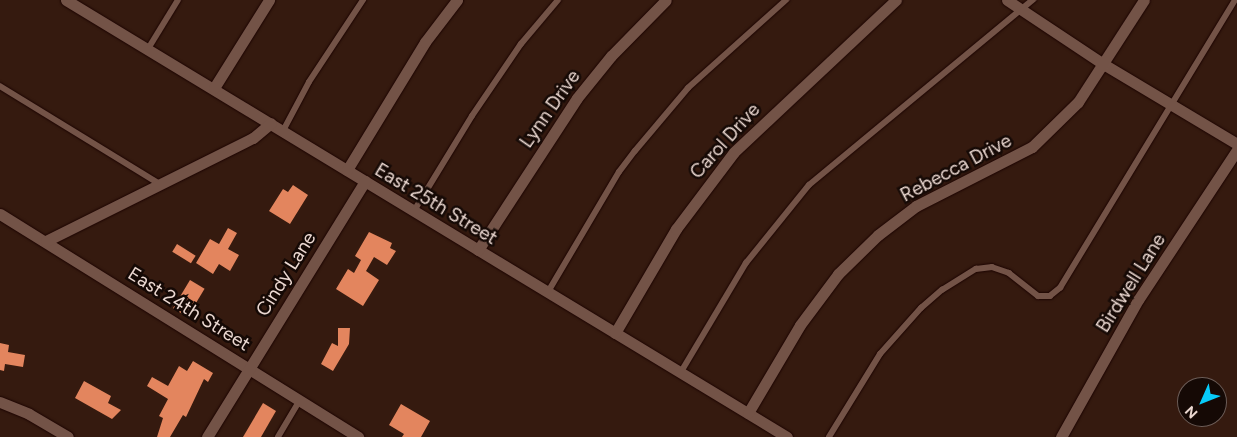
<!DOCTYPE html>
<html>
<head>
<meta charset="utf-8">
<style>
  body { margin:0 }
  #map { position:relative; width:1237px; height:437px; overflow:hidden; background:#351a0f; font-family:Figtree,sans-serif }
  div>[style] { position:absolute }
  .building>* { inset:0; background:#e3855e; transform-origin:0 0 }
  .roads { filter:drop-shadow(0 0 1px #1c0400) drop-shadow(0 0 1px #1c0400) }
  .lane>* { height:5.5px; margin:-2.75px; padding:0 2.75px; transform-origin:2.75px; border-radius:2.75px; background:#735347 }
  .street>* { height:11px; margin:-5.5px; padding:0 5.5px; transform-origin:5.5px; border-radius:5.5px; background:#735347 }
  span { translate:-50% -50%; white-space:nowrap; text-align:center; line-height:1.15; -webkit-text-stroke:5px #150905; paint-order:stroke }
  .street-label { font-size:19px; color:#ebd8d1 }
  .north { position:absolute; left:1177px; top:377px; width:50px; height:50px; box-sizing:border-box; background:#150905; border:1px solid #6b5c57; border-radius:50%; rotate:226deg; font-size:14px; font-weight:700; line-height:20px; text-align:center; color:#ebd8d1 }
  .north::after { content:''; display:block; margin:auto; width:18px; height:22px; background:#07cbf9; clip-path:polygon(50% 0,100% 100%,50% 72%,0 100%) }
</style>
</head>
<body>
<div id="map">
  <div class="building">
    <div style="clip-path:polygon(293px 185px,308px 195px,290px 224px,269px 211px,283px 189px,288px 192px)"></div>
    <div style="clip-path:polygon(228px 228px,237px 233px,228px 249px,239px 255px,230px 271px,219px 264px,213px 274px,196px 263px,210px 239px,219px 244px)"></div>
    <div style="clip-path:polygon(369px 232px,392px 243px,390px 248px,396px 251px,387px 265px,374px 257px,366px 271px,379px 280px,363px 306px,336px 289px,348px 269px,354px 273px,361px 260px,355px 256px)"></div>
    <div style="left:177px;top:244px;width:22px;height:9px;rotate:32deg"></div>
    <div style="left:190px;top:280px;width:17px;height:33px;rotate:31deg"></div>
    <div style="clip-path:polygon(338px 328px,350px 328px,349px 344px,333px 371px,321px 364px,332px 343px,338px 346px)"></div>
    <div style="clip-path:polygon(0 343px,9px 345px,8px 352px,25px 355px,23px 367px,5px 364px,4px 371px,0 370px)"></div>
    <div style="clip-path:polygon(193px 361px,213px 373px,208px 382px,204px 379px,186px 417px,183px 415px,170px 437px,157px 437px,163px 418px,159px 416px,168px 399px,147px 386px,152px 377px,168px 386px,179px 366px,187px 371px)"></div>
    <div style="clip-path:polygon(84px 381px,111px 396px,108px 403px,121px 410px,112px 419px,75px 398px)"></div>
    <div style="clip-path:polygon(263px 403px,276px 411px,261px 437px,243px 437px)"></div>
    <div style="clip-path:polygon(401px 404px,430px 421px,421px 437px,402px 437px,404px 434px,389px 425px)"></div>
  </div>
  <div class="roads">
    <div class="lane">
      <div style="left:148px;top:49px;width:57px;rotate:-58.5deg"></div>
      <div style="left:0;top:86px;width:188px;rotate:31.5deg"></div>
      <div style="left:283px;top:131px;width:55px;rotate:-62deg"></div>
      <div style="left:309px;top:82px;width:98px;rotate:-56.6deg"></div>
      <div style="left:414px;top:211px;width:111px;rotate:-58.6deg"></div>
      <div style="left:472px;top:116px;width:87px;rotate:-55.8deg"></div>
      <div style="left:521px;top:44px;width:57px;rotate:-49.9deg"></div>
      <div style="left:548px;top:292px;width:139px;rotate:-59.4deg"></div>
      <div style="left:619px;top:172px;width:26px;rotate:-53deg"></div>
      <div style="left:635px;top:151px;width:82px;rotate:-49.9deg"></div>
      <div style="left:688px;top:88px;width:132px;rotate:-41.9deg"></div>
      <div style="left:681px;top:372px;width:127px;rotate:-59.2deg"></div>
      <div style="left:746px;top:263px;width:100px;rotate:-51.1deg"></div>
      <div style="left:809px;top:185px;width:291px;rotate:-39.6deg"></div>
      <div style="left:278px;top:437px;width:43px;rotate:-59.3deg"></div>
      <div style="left:829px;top:437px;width:97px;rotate:-58.4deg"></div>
      <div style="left:880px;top:354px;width:62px;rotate:-48.3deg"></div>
      <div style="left:921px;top:308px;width:28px;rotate:-41deg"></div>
      <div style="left:942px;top:290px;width:40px;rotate:-32deg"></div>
      <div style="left:976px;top:269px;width:16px;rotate:-7deg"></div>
      <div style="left:992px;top:267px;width:18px;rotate:19deg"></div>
      <div style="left:1009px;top:273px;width:37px;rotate:38deg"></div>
      <div style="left:1038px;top:296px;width:12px"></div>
      <div style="left:1050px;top:296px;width:13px;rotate:-39deg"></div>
      <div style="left:1060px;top:288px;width:337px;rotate:-58.7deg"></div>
    </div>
    <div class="street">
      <div style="left:66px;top:0;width:843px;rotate:31.22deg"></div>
      <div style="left:1007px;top:0;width:118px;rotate:33.6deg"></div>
      <div style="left:1105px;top:65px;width:154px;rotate:30.9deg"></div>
      <div style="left:214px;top:88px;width:104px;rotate:-58deg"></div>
      <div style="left:347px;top:170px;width:150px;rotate:-58.6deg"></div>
      <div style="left:425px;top:42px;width:53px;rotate:-52.7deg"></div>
      <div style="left:0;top:214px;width:422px;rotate:31.9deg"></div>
      <div style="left:46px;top:241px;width:231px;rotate:-26.5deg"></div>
      <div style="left:253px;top:138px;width:23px;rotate:-40deg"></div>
      <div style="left:478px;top:250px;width:181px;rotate:-56.9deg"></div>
      <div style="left:577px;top:98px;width:54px;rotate:-51deg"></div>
      <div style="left:611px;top:56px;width:78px;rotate:-45.5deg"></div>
      <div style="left:615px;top:333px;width:121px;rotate:-59.6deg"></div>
      <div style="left:676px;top:229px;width:96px;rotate:-53deg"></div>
      <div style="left:734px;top:152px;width:222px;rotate:-43.2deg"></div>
      <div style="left:0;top:402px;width:31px;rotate:22deg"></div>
      <div style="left:29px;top:414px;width:45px;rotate:30.5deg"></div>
      <div style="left:748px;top:413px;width:102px;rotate:-59.4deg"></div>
      <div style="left:800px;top:325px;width:64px;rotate:-53.3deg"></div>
      <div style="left:838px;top:274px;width:56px;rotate:-44.3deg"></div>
      <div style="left:878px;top:235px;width:48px;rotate:-37.3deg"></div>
      <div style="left:916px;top:206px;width:130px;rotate:-27deg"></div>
      <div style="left:1032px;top:147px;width:64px;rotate:-44.4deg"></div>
      <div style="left:1078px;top:102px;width:121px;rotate:-57.1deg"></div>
      <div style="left:207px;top:437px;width:301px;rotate:-58.3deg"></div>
      <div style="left:1061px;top:437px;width:157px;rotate:-60.7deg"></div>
      <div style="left:1138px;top:300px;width:180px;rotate:-56.6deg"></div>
    </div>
  </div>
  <div class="street-label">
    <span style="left:550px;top:109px;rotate:-55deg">Lynn Drive</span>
    <span style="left:725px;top:141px;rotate:-48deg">Carol Drive</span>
    <span style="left:956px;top:168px;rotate:-28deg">Rebecca Drive</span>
    <span style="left:436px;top:204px;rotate:31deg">East 25th Street</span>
    <span style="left:286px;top:274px;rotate:-58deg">Cindy Lane</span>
    <span style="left:1131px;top:283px;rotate:-58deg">Birdwell Lane</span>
    <span style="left:189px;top:309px;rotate:32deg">East 24th Street</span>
  </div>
  <div class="north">N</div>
</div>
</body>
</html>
